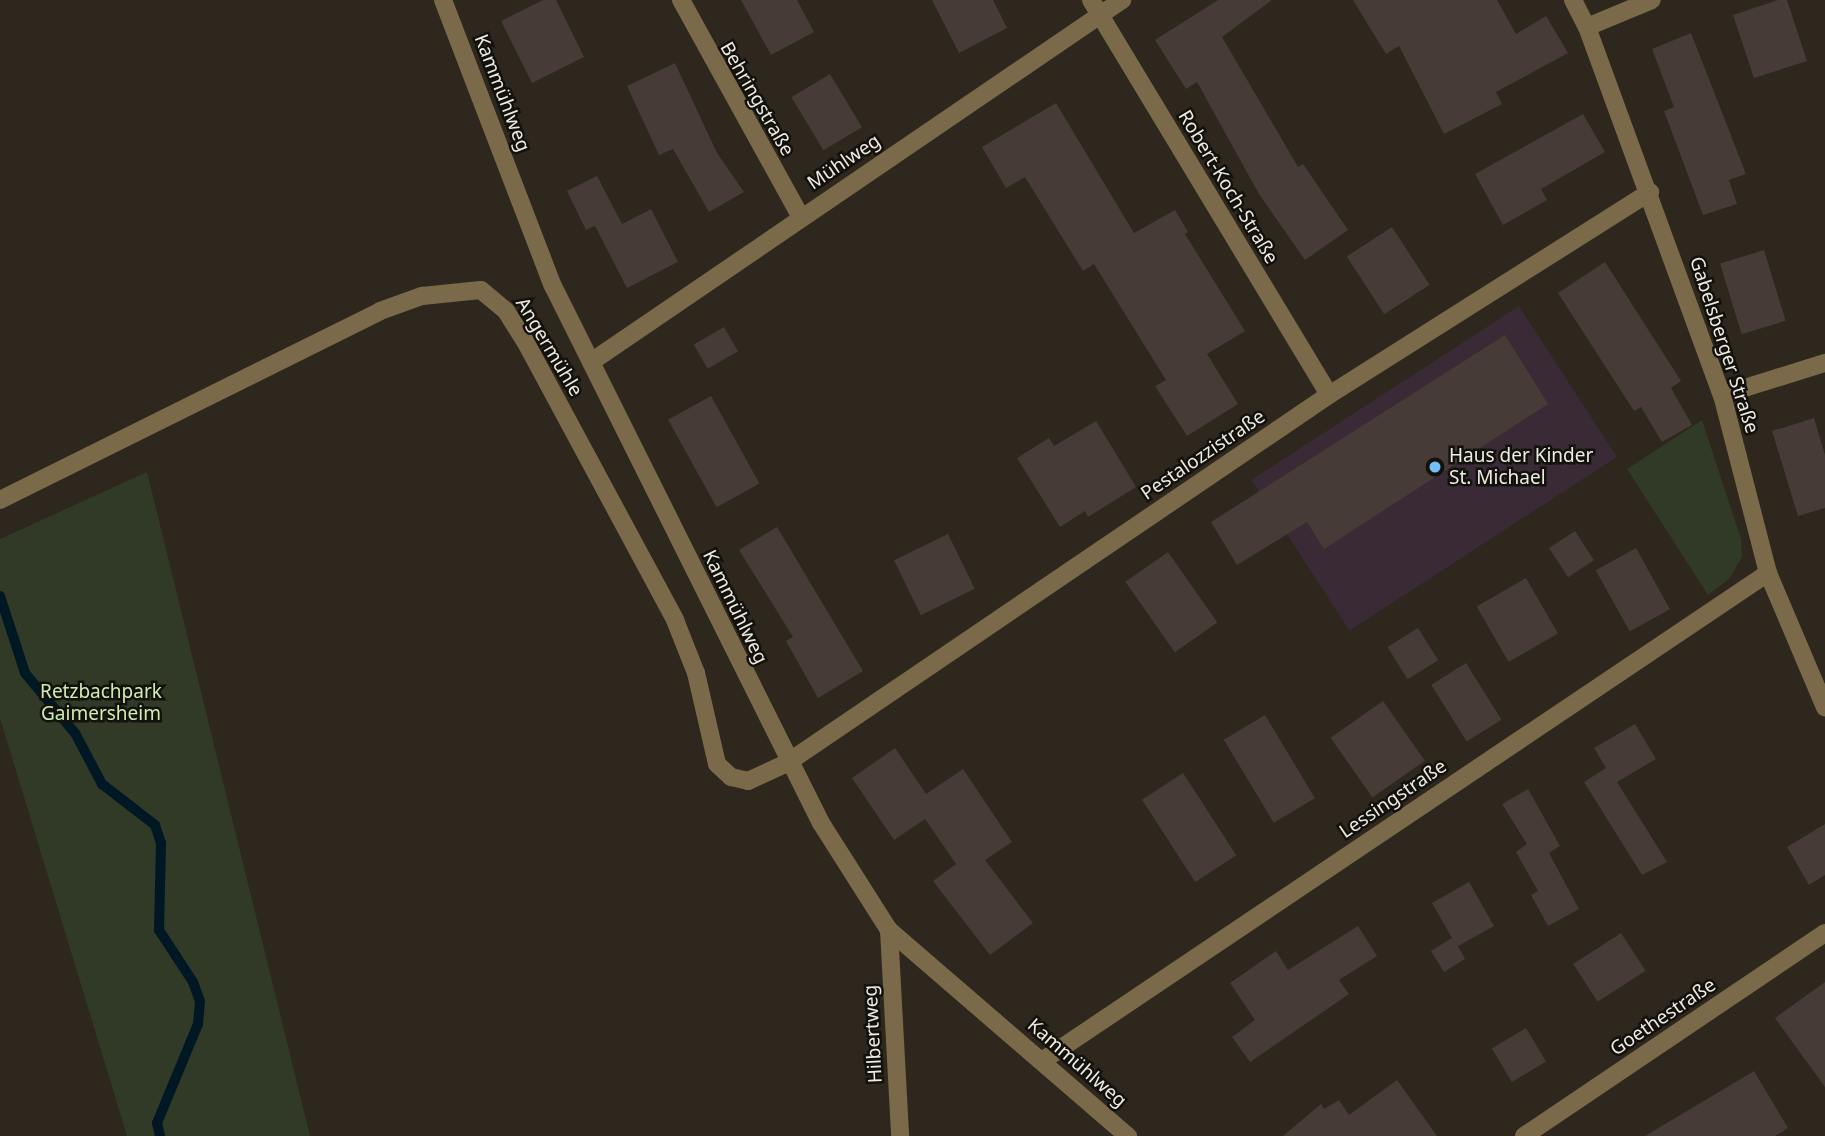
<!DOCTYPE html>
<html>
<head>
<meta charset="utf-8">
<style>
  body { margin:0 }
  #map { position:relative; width:1825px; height:1136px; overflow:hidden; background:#2d271d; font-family:"Noto Sans",sans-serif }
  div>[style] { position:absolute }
  .education>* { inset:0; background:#392a36; transform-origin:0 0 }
  .green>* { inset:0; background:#303a27 }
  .stream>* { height:10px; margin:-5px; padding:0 5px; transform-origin:5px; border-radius:5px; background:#001724 }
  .building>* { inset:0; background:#473b37; transform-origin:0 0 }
  .minor>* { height:18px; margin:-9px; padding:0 9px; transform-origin:9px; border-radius:9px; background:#7b6a4a }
  .dots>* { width:19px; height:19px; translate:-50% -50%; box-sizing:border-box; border:4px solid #13110c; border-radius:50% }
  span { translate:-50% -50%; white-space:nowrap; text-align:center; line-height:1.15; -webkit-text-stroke:5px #13110c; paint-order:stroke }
  .street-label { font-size:19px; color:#eeebe4 }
  .poi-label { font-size:19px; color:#eeebe4 }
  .left { translate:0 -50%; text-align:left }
  .park-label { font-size:19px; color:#cfedb2 }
</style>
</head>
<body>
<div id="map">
  <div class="education">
    <div style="left:1519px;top:306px;width:180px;height:319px;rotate:57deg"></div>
  </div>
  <div class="green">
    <div style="clip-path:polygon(1702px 420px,1741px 539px,1742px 557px,1729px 579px,1708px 595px,1627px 469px)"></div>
    <div style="clip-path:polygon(147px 472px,310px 1136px,127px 1136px,0 718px,0 539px)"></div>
  </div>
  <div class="stream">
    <div style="left:0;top:596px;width:81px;rotate:72deg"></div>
    <div style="left:25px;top:673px;width:78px;rotate:50.2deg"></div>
    <div style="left:75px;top:733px;width:58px;rotate:62.1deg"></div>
    <div style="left:102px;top:784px;width:67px;rotate:37.7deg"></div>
    <div style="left:155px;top:825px;width:19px;rotate:72deg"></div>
    <div style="left:161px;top:843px;width:87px;rotate:91.3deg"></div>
    <div style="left:159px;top:930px;width:62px;rotate:56.8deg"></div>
    <div style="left:193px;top:982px;width:20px;rotate:70deg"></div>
    <div style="left:200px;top:1001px;width:23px;rotate:95deg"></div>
    <div style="left:198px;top:1024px;width:107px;rotate:112.5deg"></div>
    <div style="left:157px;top:1123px;width:13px;rotate:77deg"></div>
  </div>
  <div class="building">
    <div style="clip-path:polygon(543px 0,556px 0,584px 57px,532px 83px,501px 21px)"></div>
    <div style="clip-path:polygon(741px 0,797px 0,814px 32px,771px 55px)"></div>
    <div style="clip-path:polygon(932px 0,993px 0,1007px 28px,959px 53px)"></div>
    <div style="clip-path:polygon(1218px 0,1272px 0,1222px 37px,1298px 167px,1303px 164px,1348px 230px,1305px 260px,1259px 194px,1197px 82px,1186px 89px,1155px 40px)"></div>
    <div style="clip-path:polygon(1353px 0,1497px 0,1516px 34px,1546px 16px,1568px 53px,1496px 92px,1502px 104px,1444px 134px,1399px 46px,1386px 54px)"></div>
    <div style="clip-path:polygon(1778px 0,1787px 0,1807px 61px,1754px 78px,1733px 15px)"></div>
    <div style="clip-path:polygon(1691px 33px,1746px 174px,1729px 180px,1737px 204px,1703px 215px,1664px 111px,1674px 107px,1652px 49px)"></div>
    <div style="clip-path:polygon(675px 63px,717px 153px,744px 192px,709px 212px,673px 149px,659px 155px,627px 86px)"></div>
    <div style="left:830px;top:74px;width:62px;height:45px;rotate:59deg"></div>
    <div style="clip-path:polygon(1056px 103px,1134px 233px,1175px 210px,1188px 232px,1185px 234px,1245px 331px,1207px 354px,1238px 404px,1187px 436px,1155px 386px,1166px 380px,1094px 264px,1083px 271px,1025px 177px,1006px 188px,982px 147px)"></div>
    <div style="clip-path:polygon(1583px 114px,1605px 152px,1541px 189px,1547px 200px,1503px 225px,1475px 174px)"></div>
    <div style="clip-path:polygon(597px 176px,622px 224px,651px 209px,678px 262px,627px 288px,595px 226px,586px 230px,567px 191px)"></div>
    <div style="left:1392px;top:227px;width:69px;height:54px;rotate:57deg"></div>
    <div style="left:1764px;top:250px;width:74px;height:46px;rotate:73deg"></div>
    <div style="clip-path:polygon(1605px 262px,1681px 381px,1671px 388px,1692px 425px,1662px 442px,1641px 407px,1634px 411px,1558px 293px)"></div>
    <div style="left:724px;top:327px;width:28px;height:35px;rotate:60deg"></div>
    <div style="clip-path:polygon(1505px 335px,1548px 404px,1324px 549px,1307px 522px,1237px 565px,1211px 522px)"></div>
    <div style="left:711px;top:396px;width:100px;height:49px;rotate:61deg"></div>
    <div style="clip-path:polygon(1814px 418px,1825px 455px,1825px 508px,1798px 516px,1772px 431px)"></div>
    <div style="clip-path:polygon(1096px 421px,1136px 487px,1088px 517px,1085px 511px,1060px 527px,1017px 458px,1049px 438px,1054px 446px)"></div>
    <div style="clip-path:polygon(777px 527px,863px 671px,818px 698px,786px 641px,793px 637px,739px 550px)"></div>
    <div style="left:1575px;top:531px;width:35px;height:31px;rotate:57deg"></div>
    <div style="left:948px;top:534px;width:61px;height:60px;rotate:64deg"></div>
    <div style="left:1636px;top:548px;width:70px;height:46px;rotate:61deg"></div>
    <div style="left:1168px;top:552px;width:86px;height:52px;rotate:55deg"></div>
    <div style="left:1526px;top:578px;width:64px;height:57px;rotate:60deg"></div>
    <div style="left:1418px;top:628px;width:38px;height:36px;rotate:58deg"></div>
    <div style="left:1466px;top:663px;width:67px;height:41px;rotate:58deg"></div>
    <div style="left:1383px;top:701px;width:73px;height:64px;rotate:55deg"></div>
    <div style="left:1265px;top:715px;width:97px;height:48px;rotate:59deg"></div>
    <div style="clip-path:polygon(1635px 724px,1656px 759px,1617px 782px,1667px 862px,1642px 875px,1584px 782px,1606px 768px,1594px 748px)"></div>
    <div style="clip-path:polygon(895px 748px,926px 794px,963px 769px,1012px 842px,985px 860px,1033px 923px,990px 955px,933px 881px,956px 864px,925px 819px,894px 840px,852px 778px)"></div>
    <div style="left:1183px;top:773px;width:98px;height:49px;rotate:57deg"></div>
    <div style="clip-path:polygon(1528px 789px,1560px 846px,1549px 853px,1579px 909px,1548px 926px,1531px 895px,1538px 891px,1516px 852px,1527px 844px,1502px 804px)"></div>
    <div style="clip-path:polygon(1825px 824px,1825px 875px,1809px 885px,1787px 847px)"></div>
    <div style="clip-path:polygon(1469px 882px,1494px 926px,1458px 946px,1465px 959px,1444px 972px,1431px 951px,1452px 938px,1432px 903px)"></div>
    <div style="clip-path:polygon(1358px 926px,1377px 956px,1339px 980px,1349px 994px,1250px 1062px,1232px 1037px,1255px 1020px,1230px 983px,1276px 951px,1288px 970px)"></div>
    <div style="left:1621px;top:933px;width:45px;height:57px;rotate:57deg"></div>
    <div style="clip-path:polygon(1825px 982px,1825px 1087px,1775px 1018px)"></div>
    <div style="left:1526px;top:1028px;width:39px;height:40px;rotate:59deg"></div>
    <div style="clip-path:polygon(1754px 1071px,1788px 1128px,1775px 1136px,1645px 1136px)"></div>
    <div style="clip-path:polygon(1397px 1080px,1437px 1136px,1283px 1136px,1321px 1104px,1324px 1109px,1339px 1100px,1349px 1115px)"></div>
  </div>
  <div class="minor">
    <div style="left:443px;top:0;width:306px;rotate:69deg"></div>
    <div style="left:553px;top:286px;width:600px;rotate:63.48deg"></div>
    <div style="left:821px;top:823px;width:127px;rotate:57.6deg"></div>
    <div style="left:889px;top:930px;width:316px;rotate:40.8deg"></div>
    <div style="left:681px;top:0;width:248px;rotate:61.1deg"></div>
    <div style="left:1091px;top:0;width:461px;rotate:58.9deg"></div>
    <div style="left:1573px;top:0;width:30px;rotate:63deg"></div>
    <div style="left:1587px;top:27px;width:392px;rotate:69.9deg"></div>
    <div style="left:1722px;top:395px;width:184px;rotate:75.5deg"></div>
    <div style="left:1768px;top:573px;width:146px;rotate:67deg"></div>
    <div style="left:1587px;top:27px;width:70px;rotate:-22.6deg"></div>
    <div style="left:591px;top:362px;width:643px;rotate:-34.28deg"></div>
    <div style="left:1722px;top:395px;width:108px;rotate:-17.3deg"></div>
    <div style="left:0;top:500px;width:424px;rotate:-26.4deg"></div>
    <div style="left:380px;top:311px;width:45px;rotate:-19.7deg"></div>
    <div style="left:422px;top:296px;width:59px;rotate:-5.8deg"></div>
    <div style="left:481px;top:290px;width:33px;rotate:40deg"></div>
    <div style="left:506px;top:311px;width:36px;rotate:58deg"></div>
    <div style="left:525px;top:341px;width:317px;rotate:61.7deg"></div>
    <div style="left:675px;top:620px;width:57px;rotate:68.4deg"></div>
    <div style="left:696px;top:673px;width:93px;rotate:77deg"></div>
    <div style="left:717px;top:764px;width:19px;rotate:43deg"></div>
    <div style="left:731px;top:777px;width:17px;rotate:13deg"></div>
    <div style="left:748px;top:781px;width:43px;rotate:-24.8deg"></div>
    <div style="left:787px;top:763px;width:655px;rotate:-34.18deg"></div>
    <div style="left:1329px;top:395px;width:380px;rotate:-32.3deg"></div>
    <div style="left:889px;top:930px;width:206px;rotate:86.9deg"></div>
    <div style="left:1042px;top:1061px;width:875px;rotate:-33.91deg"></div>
    <div style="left:1524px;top:1136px;width:363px;rotate:-34deg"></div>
  </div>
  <div class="dots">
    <div style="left:1435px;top:467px;background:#74c0f6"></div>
  </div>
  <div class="street-label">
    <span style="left:502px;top:93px;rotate:69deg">Kammühlweg</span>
    <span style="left:757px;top:99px;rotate:60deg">Behringstraße</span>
    <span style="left:844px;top:162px;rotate:-34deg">Mühlweg</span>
    <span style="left:1228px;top:187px;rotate:59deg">Robert-Koch-Straße</span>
    <span style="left:1724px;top:345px;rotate:72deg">Gabelsberger Straße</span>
    <span style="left:549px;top:347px;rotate:59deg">Angermühle</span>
    <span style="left:1203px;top:455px;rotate:-34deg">Pestalozzistraße</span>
    <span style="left:735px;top:607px;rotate:64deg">Kammühlweg</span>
    <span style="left:1393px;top:799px;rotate:-34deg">Lessingstraße</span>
    <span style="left:1663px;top:1017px;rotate:-34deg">Goethestraße</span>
    <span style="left:873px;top:1034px;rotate:-93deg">Hilbertweg</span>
    <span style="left:1077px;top:1063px;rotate:41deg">Kammühlweg</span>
  </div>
  <div class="poi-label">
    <span class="left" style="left:1449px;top:467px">Haus der Kinder<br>St. Michael</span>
  </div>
  <div class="park-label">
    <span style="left:101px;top:703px">Retzbachpark<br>Gaimersheim</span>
  </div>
</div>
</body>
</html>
